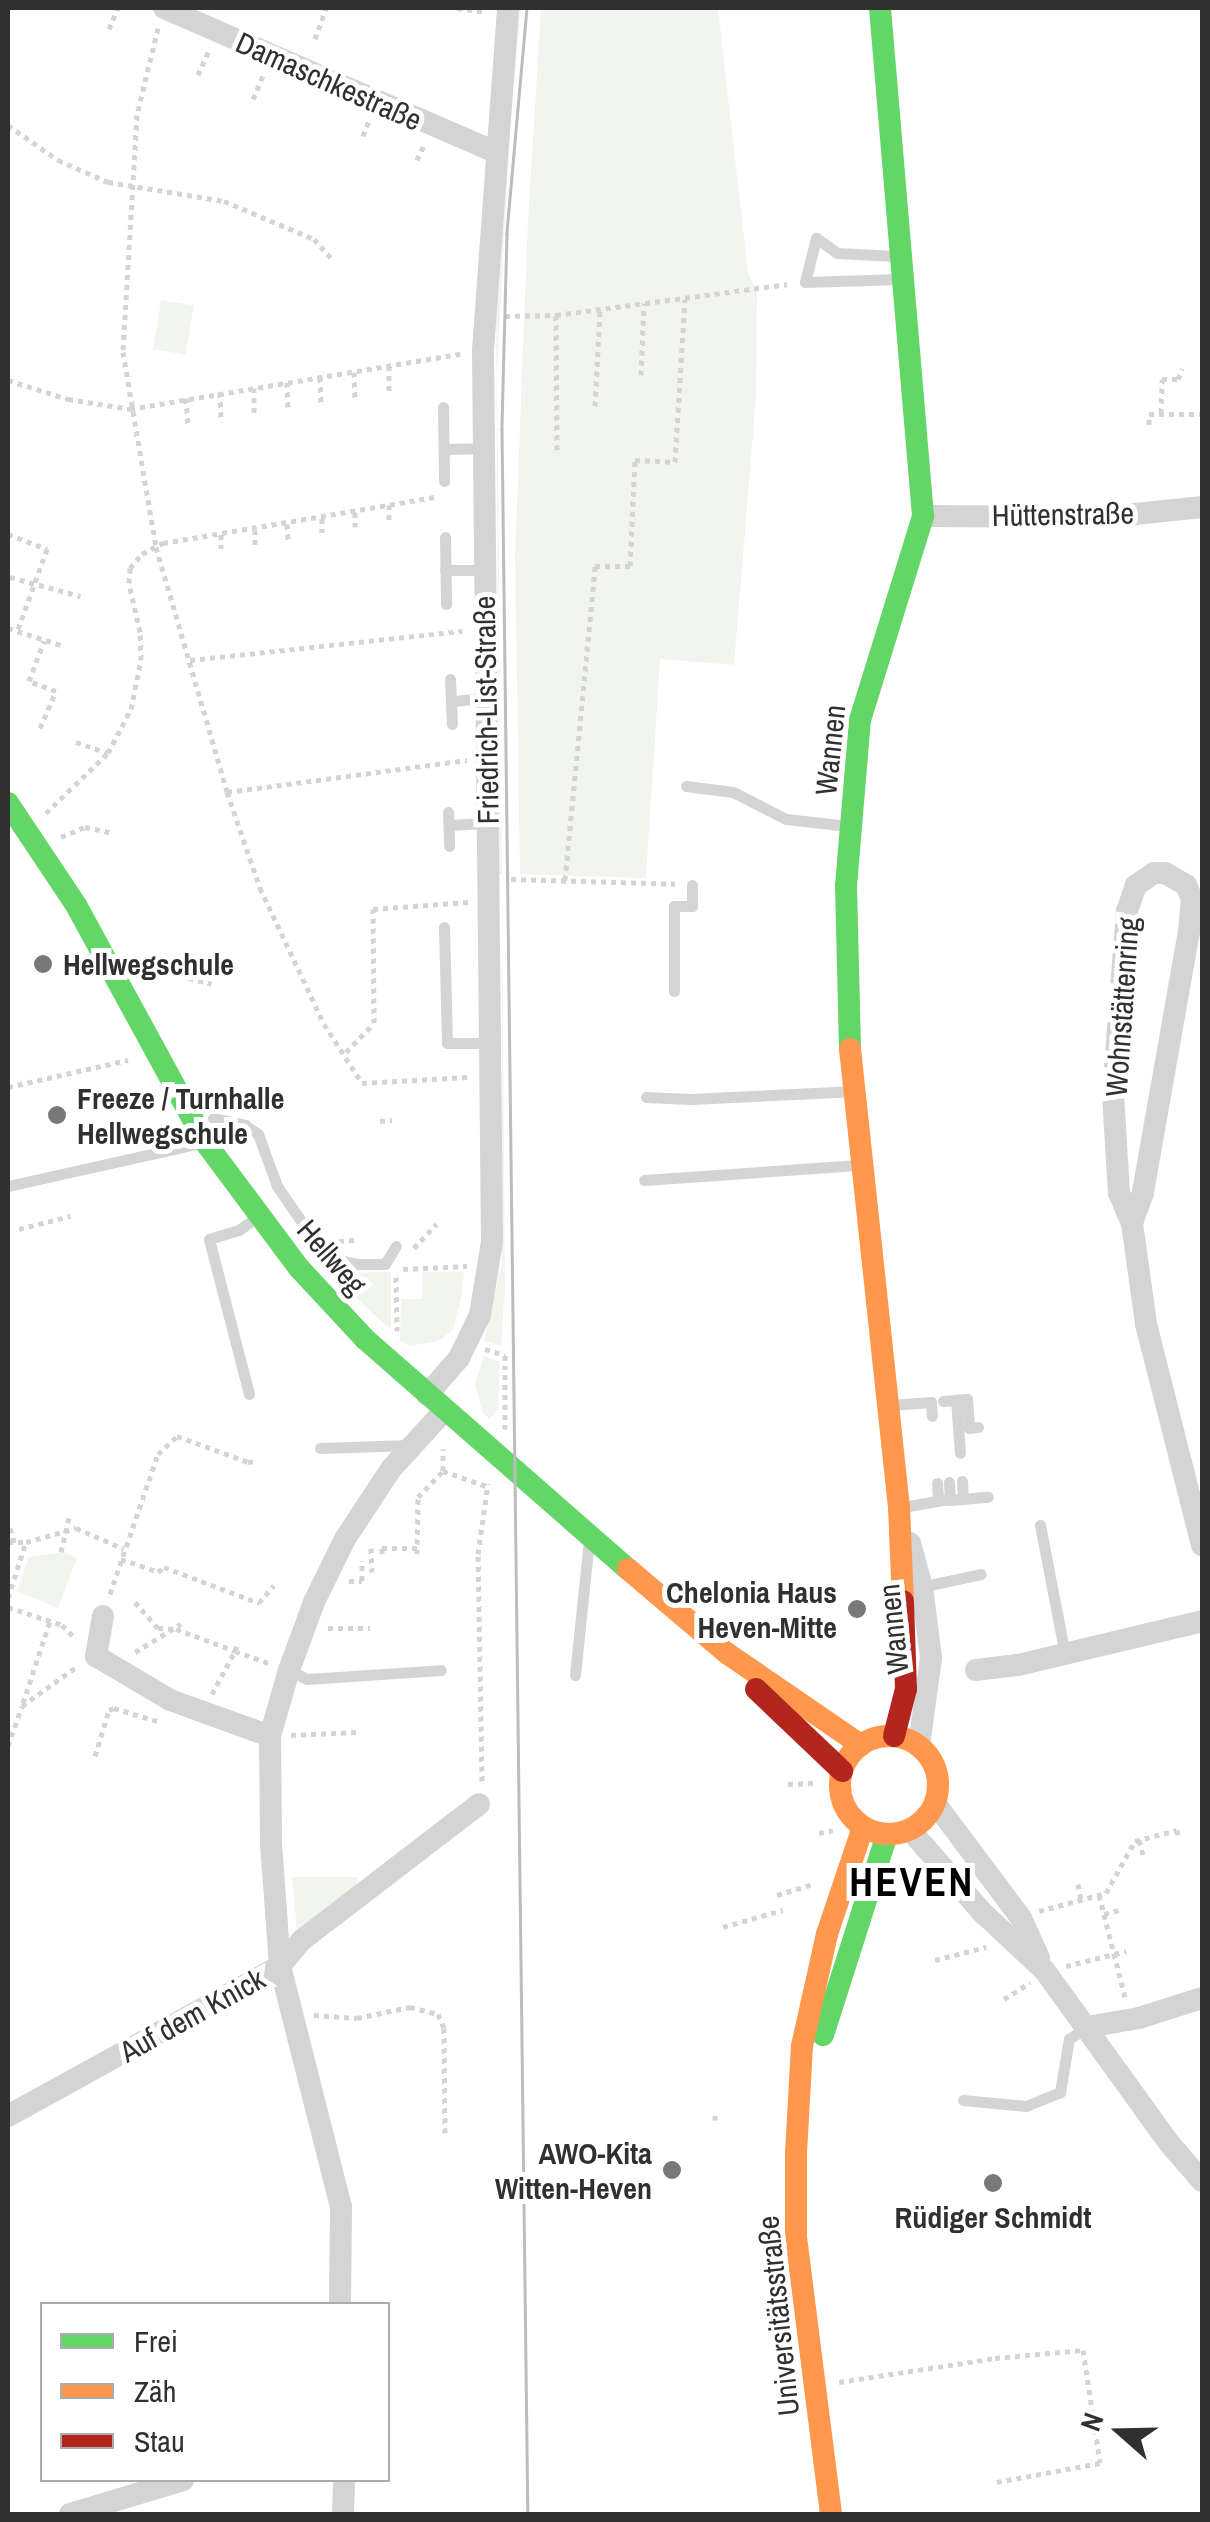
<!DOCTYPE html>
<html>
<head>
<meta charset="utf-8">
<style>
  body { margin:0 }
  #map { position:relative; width:1210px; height:2522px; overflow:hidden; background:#fff; font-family:"Archivo Narrow",sans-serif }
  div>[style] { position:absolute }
  .green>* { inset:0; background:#f1f5ed; transform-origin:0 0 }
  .path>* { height:5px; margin-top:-2.5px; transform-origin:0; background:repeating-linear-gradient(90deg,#d4d4d4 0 5px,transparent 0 10px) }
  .lane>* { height:11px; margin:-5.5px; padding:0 5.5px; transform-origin:5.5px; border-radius:5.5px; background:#d4d4d4 }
  .street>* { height:22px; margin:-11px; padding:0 11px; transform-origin:11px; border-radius:11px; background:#d4d4d4 }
  .fast>* { height:22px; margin:-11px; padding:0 11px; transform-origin:11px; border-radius:11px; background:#63d668 }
  .slow>* { height:22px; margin:-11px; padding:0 11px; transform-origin:11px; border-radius:11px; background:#ff974d }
  .slow>.ring { margin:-11px; padding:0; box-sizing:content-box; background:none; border:22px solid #ff974d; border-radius:50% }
  .jam>* { height:22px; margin:-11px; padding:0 11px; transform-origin:11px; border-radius:11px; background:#b3261e }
  .tram>* { height:2.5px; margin:-1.25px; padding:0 1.25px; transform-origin:1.25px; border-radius:1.25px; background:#bcbcbc }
  .dots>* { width:28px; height:28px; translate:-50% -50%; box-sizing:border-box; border:5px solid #fff; border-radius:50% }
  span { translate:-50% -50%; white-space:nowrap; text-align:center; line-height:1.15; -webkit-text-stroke:10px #fff; paint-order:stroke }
  .street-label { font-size:30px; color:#303030 }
  .poi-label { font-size:30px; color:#303030; font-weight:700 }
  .left { translate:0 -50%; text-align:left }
  .right { translate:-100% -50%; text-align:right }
  .district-label { font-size:40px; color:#000; font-weight:700; letter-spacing:2.5px }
  .frame { position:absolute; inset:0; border:10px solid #303030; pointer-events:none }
  .legend { position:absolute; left:40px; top:2302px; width:350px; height:180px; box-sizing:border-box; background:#fff; border:2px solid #acacac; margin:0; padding:12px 18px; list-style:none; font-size:30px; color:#303030 }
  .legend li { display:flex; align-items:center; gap:20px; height:50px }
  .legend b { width:50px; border:2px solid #acacac }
  .north { position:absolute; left:1070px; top:2382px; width:100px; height:100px; -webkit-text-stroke:8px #fff; paint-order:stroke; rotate:290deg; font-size:28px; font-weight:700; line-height:40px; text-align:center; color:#303030 }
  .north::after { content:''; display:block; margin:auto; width:35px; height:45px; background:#303030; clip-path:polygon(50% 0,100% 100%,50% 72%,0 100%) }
</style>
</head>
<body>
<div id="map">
  <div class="green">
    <div style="clip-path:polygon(516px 8px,521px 8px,510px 125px,497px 377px,502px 875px,499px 874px,496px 293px)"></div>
    <div style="clip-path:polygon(541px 8px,718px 8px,748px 273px,757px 292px,756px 397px,734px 665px,660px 659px,646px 878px,520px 874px,515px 556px,528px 220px)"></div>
    <div style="left:161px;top:300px;width:33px;height:50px;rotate:9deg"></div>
    <div style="clip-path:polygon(502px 885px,505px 1285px,501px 1346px,484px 1340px,502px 1262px)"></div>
    <div style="clip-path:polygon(391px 1272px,391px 1330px,329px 1273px)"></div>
    <div style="clip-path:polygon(422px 1272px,464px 1272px,461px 1299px,452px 1331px,438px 1341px,410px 1346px,400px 1341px,401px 1299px,422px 1299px)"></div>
    <div style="clip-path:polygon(484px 1356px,500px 1362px,498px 1409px,489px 1419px,482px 1411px,475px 1384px)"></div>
    <div style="clip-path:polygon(64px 1552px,77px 1558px,58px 1608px,17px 1591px,29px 1557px)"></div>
    <div style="clip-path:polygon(292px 1877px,357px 1877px,357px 1886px,297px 1931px)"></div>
  </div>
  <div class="path">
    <div style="left:457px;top:8px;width:27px;rotate:8deg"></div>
    <div style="left:158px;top:28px;width:89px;rotate:103.6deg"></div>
    <div style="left:137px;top:115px;width:237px;rotate:93.4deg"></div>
    <div style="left:123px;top:352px;width:198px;rotate:80.4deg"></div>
    <div style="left:156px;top:547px;width:255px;rotate:73.8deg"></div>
    <div style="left:227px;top:792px;width:102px;rotate:71deg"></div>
    <div style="left:260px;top:888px;width:150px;rotate:64.8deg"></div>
    <div style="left:324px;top:1024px;width:70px;rotate:57.2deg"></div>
    <div style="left:362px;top:1083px;width:106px;rotate:-3.2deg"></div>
    <div style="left:109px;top:29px;width:23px;rotate:-67deg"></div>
    <div style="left:315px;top:39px;width:33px;rotate:-70deg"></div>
    <div style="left:198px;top:75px;width:27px;rotate:-66deg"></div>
    <div style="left:253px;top:99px;width:26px;rotate:-67deg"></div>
    <div style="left:8px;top:125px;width:61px;rotate:35deg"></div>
    <div style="left:58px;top:160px;width:55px;rotate:23.7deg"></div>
    <div style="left:108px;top:182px;width:118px;rotate:9.3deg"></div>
    <div style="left:224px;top:201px;width:98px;rotate:22.9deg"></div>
    <div style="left:314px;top:239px;width:28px;rotate:48deg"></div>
    <div style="left:363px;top:136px;width:17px;rotate:-69deg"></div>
    <div style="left:417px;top:160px;width:17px;rotate:-65deg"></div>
    <div style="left:556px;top:315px;width:137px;rotate:89.6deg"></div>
    <div style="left:505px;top:316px;width:51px;rotate:-1.1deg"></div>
    <div style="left:556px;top:315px;width:233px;rotate:-7.6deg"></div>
    <div style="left:389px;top:366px;width:26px;rotate:90deg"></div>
    <div style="left:354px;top:372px;width:26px;rotate:88deg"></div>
    <div style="left:641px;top:375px;width:72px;rotate:-87.6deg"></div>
    <div style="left:320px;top:377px;width:27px;rotate:88deg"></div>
    <div style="left:8px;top:380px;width:63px;rotate:17.6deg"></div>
    <div style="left:68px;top:399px;width:63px;rotate:9.2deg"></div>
    <div style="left:130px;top:409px;width:335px;rotate:-9.5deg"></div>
    <div style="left:287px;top:382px;width:28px;rotate:88deg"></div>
    <div style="left:254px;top:388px;width:27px;rotate:90deg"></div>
    <div style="left:220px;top:392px;width:30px;rotate:88deg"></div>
    <div style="left:186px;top:398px;width:29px;rotate:86deg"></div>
    <div style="left:595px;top:406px;width:97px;rotate:-87deg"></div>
    <div style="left:1161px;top:413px;width:34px;rotate:-88deg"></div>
    <div style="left:1162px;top:379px;width:16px"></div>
    <div style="left:1178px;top:379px;width:11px;rotate:-68deg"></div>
    <div style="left:1149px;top:425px;width:11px;rotate:-90deg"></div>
    <div style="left:1149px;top:414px;width:53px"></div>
    <div style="left:389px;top:505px;width:17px;rotate:90deg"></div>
    <div style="left:322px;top:518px;width:16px;rotate:90deg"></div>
    <div style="left:287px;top:524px;width:16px;rotate:86deg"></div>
    <div style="left:355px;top:527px;width:15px;rotate:-90deg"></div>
    <div style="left:8px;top:534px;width:42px;rotate:21deg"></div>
    <div style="left:47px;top:549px;width:88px;rotate:109.9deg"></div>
    <div style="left:221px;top:534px;width:17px;rotate:90deg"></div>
    <div style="left:255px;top:545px;width:16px;rotate:-90deg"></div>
    <div style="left:10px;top:577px;width:73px;rotate:15.2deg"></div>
    <div style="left:8px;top:628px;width:59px;rotate:17.8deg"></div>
    <div style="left:190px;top:660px;width:274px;rotate:-6.1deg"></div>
    <div style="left:40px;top:728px;width:40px;rotate:-66.6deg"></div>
    <div style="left:56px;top:691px;width:29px;rotate:-160deg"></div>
    <div style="left:29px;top:681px;width:43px;rotate:-69.4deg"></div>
    <div style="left:76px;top:742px;width:34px;rotate:19deg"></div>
    <div style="left:227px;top:792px;width:242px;rotate:-7.6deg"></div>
    <div style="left:46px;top:813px;width:86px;rotate:-44.1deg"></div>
    <div style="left:108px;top:753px;width:50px;rotate:-62.4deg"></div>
    <div style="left:131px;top:709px;width:50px;rotate:-78.5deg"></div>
    <div style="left:141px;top:660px;width:28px;rotate:-92deg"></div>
    <div style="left:140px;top:632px;width:50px;rotate:-102.7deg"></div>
    <div style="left:129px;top:583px;width:15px;rotate:-86deg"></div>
    <div style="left:130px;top:568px;width:18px;rotate:-49deg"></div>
    <div style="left:142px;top:554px;width:24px;rotate:-28deg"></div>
    <div style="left:163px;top:543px;width:277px;rotate:-9.6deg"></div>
    <div style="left:61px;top:837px;width:26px;rotate:-23deg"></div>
    <div style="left:85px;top:827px;width:30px;rotate:12deg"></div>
    <div style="left:511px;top:879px;width:164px;rotate:1.7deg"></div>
    <div style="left:565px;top:880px;width:315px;rotate:-84.5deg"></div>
    <div style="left:595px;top:566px;width:35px"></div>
    <div style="left:630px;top:566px;width:106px;rotate:-87.3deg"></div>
    <div style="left:635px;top:460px;width:40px;rotate:2.9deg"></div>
    <div style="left:675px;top:462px;width:163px;rotate:-86.5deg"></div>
    <div style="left:164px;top:958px;width:16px;rotate:72deg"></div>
    <div style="left:169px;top:973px;width:44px;rotate:14.3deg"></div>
    <div style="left:346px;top:1052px;width:40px;rotate:-46deg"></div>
    <div style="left:374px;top:1023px;width:114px;rotate:-90.5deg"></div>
    <div style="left:373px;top:909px;width:96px;rotate:-4.2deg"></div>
    <div style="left:8px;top:1087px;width:123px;rotate:-12.7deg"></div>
    <div style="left:380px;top:1121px;width:12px;rotate:-5deg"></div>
    <div style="left:19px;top:1229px;width:53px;rotate:-14.3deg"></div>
    <div style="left:339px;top:1241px;width:15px;rotate:-4deg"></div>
    <div style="left:414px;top:1248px;width:33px;rotate:-47deg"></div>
    <div style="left:403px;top:1269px;width:64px;rotate:-2.7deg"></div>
    <div style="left:396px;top:1277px;width:54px;rotate:88.9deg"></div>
    <div style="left:485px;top:1349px;width:21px;rotate:17deg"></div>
    <div style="left:505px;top:1355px;width:74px;rotate:90deg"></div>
    <div style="left:443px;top:1471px;width:22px;rotate:-90deg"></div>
    <div style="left:10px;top:1528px;width:15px;rotate:74deg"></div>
    <div style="left:8px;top:1542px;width:18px"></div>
    <div style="left:26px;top:1542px;width:52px;rotate:-15.6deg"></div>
    <div style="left:76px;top:1528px;width:52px;rotate:23.6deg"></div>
    <div style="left:371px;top:1548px;width:24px;rotate:88deg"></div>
    <div style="left:61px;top:1552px;width:37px;rotate:-77deg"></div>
    <div style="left:382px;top:1554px;width:6px;rotate:-90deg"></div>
    <div style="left:382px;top:1548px;width:35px"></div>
    <div style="left:417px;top:1554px;width:57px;rotate:-89deg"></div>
    <div style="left:418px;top:1497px;width:36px;rotate:-46deg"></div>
    <div style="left:443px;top:1471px;width:46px;rotate:19.2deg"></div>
    <div style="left:121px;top:1559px;width:39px;rotate:19deg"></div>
    <div style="left:158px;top:1572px;width:8px;rotate:-40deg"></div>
    <div style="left:164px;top:1567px;width:102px;rotate:20.8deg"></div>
    <div style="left:259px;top:1603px;width:23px;rotate:-50deg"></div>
    <div style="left:349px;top:1581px;width:13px"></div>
    <div style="left:362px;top:1581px;width:20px;rotate:-90deg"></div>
    <div style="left:110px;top:1594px;width:148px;rotate:-71.1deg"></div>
    <div style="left:158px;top:1454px;width:26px;rotate:-43deg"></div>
    <div style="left:177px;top:1436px;width:76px;rotate:20.1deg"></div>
    <div style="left:248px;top:1462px;width:10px;rotate:-6deg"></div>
    <div style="left:8px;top:1598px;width:59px;rotate:-72.2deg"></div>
    <div style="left:135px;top:1602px;width:35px;rotate:49deg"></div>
    <div style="left:158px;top:1628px;width:18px;rotate:3deg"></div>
    <div style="left:176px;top:1629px;width:63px;rotate:20.4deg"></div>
    <div style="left:235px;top:1651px;width:6px;rotate:-72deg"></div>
    <div style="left:8px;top:1607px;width:57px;rotate:18.4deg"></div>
    <div style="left:62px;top:1625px;width:20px;rotate:45deg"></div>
    <div style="left:328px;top:1628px;width:42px"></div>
    <div style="left:135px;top:1652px;width:54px;rotate:-31.3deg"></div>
    <div style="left:212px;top:1694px;width:49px;rotate:-61.9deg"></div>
    <div style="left:235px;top:1651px;width:35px;rotate:20deg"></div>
    <div style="left:23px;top:1703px;width:86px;rotate:-71.8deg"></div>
    <div style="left:291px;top:1735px;width:67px;rotate:-2.6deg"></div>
    <div style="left:8px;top:1746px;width:42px;rotate:-70.7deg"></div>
    <div style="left:22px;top:1706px;width:70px;rotate:-35.7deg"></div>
    <div style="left:95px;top:1756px;width:48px;rotate:-73.1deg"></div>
    <div style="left:109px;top:1710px;width:5px;rotate:-22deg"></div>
    <div style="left:114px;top:1708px;width:48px;rotate:16.9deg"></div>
    <div style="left:482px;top:1781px;width:227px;rotate:-91deg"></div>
    <div style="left:478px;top:1554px;width:71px;rotate:-81.9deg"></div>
    <div style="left:788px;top:1784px;width:26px;rotate:-2deg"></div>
    <div style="left:819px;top:1833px;width:14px;rotate:-12deg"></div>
    <div style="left:1139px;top:1840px;width:20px;rotate:75deg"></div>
    <div style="left:1078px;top:1884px;width:15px;rotate:79deg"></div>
    <div style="left:777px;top:1895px;width:39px;rotate:-17deg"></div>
    <div style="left:1099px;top:1895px;width:109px;rotate:75.7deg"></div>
    <div style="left:1039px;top:1911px;width:69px;rotate:-15deg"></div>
    <div style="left:1106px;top:1893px;width:60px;rotate:-60.9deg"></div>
    <div style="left:1135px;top:1841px;width:43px;rotate:-14.7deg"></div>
    <div style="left:1177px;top:1830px;width:10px;rotate:79deg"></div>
    <div style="left:1104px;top:1914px;width:16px;rotate:-15deg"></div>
    <div style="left:723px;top:1927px;width:62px;rotate:-15.8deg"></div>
    <div style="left:935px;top:1960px;width:53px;rotate:-14.3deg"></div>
    <div style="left:1066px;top:1966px;width:62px;rotate:-14deg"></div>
    <div style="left:1004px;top:1999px;width:31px;rotate:-32deg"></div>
    <div style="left:314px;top:2015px;width:43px;rotate:4deg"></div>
    <div style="left:357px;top:2018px;width:54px;rotate:-11.7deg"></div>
    <div style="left:410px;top:2007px;width:29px;rotate:14deg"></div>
    <div style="left:438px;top:2014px;width:15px;rotate:67deg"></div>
    <div style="left:444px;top:2028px;width:106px;rotate:89.5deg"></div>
    <div style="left:715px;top:2120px;width:9px;rotate:-90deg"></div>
    <div style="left:839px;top:2382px;width:158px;rotate:-8.7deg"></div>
    <div style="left:995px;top:2358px;width:88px;rotate:-5.2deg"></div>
    <div style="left:1083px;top:2350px;width:114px;rotate:81.4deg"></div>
    <div style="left:1100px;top:2463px;width:106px;rotate:169.6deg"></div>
  </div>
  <div class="lane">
    <div style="left:896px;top:256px;width:59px;rotate:-177.1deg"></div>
    <div style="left:837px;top:253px;width:26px;rotate:-144deg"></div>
    <div style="left:816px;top:238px;width:45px;rotate:104deg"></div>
    <div style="left:805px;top:282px;width:96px;rotate:-1.8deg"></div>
    <div style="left:443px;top:407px;width:74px;rotate:89.2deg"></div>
    <div style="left:444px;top:449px;width:39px;rotate:-1deg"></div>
    <div style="left:445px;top:537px;width:67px;rotate:89.1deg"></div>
    <div style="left:445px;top:570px;width:40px"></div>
    <div style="left:450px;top:679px;width:45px;rotate:87.5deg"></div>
    <div style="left:452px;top:701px;width:34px;rotate:-5deg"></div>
    <div style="left:686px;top:786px;width:47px;rotate:7.3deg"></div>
    <div style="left:733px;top:792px;width:59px;rotate:27deg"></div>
    <div style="left:786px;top:819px;width:62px;rotate:6.4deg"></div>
    <div style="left:448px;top:812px;width:34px;rotate:88deg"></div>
    <div style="left:449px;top:825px;width:38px;rotate:-3deg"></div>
    <div style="left:444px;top:927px;width:116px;rotate:88.5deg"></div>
    <div style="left:447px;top:1043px;width:43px"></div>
    <div style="left:674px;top:991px;width:85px;rotate:-90deg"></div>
    <div style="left:674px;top:906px;width:18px"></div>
    <div style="left:692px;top:906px;width:21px;rotate:-90deg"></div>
    <div style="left:646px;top:1097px;width:45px;rotate:2.5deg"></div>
    <div style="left:691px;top:1099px;width:161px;rotate:-2.8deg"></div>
    <div style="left:213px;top:1118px;width:33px;rotate:12deg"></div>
    <div style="left:245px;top:1125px;width:16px;rotate:35deg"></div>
    <div style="left:258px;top:1134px;width:55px;rotate:69.9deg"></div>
    <div style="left:277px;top:1186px;width:42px;rotate:55.6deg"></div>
    <div style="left:644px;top:1180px;width:218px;rotate:-4deg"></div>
    <div style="left:8px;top:1186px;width:198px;rotate:-12.6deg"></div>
    <div style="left:317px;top:1241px;width:25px;rotate:45deg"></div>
    <div style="left:335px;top:1259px;width:23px;rotate:13deg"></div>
    <div style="left:357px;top:1264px;width:28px"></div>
    <div style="left:385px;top:1264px;width:21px;rotate:-59deg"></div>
    <div style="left:249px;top:1394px;width:160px;rotate:-104.5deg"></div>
    <div style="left:209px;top:1239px;width:31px;rotate:-17deg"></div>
    <div style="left:239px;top:1230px;width:24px;rotate:-36deg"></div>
    <div style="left:956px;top:1400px;width:53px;rotate:85.7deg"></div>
    <div style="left:943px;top:1401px;width:24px;rotate:-5deg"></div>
    <div style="left:967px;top:1399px;width:29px;rotate:86deg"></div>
    <div style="left:969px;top:1428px;width:9px;rotate:-6deg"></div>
    <div style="left:890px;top:1405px;width:41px;rotate:-4.2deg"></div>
    <div style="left:931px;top:1402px;width:14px;rotate:86deg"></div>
    <div style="left:320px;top:1448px;width:89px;rotate:-1.9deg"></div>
    <div style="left:962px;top:1481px;width:18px;rotate:87deg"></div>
    <div style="left:943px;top:1500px;width:7px"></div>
    <div style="left:950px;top:1500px;width:18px;rotate:-93deg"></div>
    <div style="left:950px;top:1500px;width:38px;rotate:-5deg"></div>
    <div style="left:903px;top:1507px;width:36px;rotate:-10deg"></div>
    <div style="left:938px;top:1501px;width:18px;rotate:-93deg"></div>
    <div style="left:1040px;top:1525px;width:132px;rotate:79.1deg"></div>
    <div style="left:920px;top:1587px;width:62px;rotate:-12deg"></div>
    <div style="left:289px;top:1670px;width:20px;rotate:27deg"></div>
    <div style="left:307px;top:1679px;width:134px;rotate:-3.8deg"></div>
    <div style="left:575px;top:1675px;width:137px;rotate:-84.1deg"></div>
    <div style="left:963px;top:2100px;width:63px;rotate:5.4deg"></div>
    <div style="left:1026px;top:2106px;width:37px;rotate:-22deg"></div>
    <div style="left:1060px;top:2092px;width:54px;rotate:-80.4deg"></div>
    <div style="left:1069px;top:2039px;width:22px;rotate:-34deg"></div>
  </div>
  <div class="street">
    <div style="left:164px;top:8px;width:361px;rotate:23.5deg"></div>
    <div style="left:923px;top:516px;width:183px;rotate:0.3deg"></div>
    <div style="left:1106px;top:517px;width:97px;rotate:-5.9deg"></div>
    <div style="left:1132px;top:1223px;width:33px;rotate:-70deg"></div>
    <div style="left:1143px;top:1192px;width:264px;rotate:-80deg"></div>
    <div style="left:1189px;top:932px;width:33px;rotate:-85deg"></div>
    <div style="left:1192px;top:899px;width:15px;rotate:-113deg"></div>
    <div style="left:1186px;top:885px;width:24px;rotate:-150deg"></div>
    <div style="left:1165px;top:873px;width:11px;rotate:180deg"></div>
    <div style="left:1154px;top:873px;width:22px;rotate:146deg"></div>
    <div style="left:1136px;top:885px;width:28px;rotate:109deg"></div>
    <div style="left:1127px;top:911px;width:185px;rotate:94.4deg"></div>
    <div style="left:1113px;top:1095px;width:98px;rotate:86.5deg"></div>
    <div style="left:1119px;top:1193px;width:33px;rotate:67deg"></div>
    <div style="left:1132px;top:1223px;width:102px;rotate:82.1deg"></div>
    <div style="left:1146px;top:1324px;width:228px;rotate:75.8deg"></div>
    <div style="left:427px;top:1395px;width:49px;rotate:-49.1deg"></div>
    <div style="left:459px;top:1358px;width:48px;rotate:-64deg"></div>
    <div style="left:480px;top:1315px;width:74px;rotate:-80.7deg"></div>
    <div style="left:492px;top:1242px;width:892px;rotate:-90.58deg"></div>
    <div style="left:483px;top:350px;width:343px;rotate:-85.8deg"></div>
    <div style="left:910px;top:1543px;width:46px;rotate:74.7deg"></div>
    <div style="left:922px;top:1587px;width:72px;rotate:82.8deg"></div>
    <div style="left:931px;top:1658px;width:89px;rotate:97.8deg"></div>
    <div style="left:103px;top:1616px;width:41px;rotate:99.9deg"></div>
    <div style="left:96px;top:1656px;width:86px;rotate:30.7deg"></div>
    <div style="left:170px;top:1700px;width:106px;rotate:19.8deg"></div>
    <div style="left:976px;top:1670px;width:42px;rotate:-6.8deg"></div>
    <div style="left:1018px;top:1665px;width:189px;rotate:-13.4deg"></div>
    <div style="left:935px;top:1803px;width:144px;rotate:53.2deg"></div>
    <div style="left:1021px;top:1918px;width:44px;rotate:65.8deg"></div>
    <div style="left:910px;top:1830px;width:111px;rotate:48.7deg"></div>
    <div style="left:983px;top:1913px;width:85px;rotate:43.1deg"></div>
    <div style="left:1045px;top:1971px;width:212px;rotate:54.2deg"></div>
    <div style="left:1169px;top:2143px;width:50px;rotate:49deg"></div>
    <div style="left:1087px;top:2027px;width:53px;rotate:-9.8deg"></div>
    <div style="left:1139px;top:2018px;width:66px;rotate:-17.6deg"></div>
    <div style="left:8px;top:2116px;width:311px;rotate:-28.9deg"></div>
    <div style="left:280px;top:1966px;width:122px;rotate:-94.2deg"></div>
    <div style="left:271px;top:1844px;width:108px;rotate:-90.5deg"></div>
    <div style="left:270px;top:1736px;width:69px;rotate:-73.9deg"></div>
    <div style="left:289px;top:1670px;width:72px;rotate:-69.8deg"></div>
    <div style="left:314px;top:1602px;width:70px;rotate:-63.8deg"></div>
    <div style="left:345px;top:1539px;width:84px;rotate:-56.7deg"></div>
    <div style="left:391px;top:1469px;width:79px;rotate:-47.6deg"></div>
    <div style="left:340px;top:2304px;width:97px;rotate:-89.4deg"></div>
    <div style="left:341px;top:2207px;width:249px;rotate:-104.2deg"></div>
    <div style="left:280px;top:1966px;width:34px;rotate:-50deg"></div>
    <div style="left:302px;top:1940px;width:223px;rotate:-37.5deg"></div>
    <div style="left:70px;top:2514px;width:118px;rotate:-16.7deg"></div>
    <div style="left:343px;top:2514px;width:34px;rotate:-88deg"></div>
  </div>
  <div class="fast">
    <div style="left:8px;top:803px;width:123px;rotate:56.3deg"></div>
    <div style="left:76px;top:905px;width:270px;rotate:61.4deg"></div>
    <div style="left:205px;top:1142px;width:157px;rotate:53.3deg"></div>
    <div style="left:299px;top:1268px;width:97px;rotate:47.1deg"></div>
    <div style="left:365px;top:1339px;width:349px;rotate:41.2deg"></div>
    <div style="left:850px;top:1049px;width:163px;rotate:-91.4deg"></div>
    <div style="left:846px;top:886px;width:167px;rotate:-85.2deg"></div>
    <div style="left:860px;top:720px;width:214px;rotate:-72.8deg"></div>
    <div style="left:923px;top:516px;width:510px;rotate:-94.84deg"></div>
    <div style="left:823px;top:2035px;width:210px;rotate:-72.3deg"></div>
  </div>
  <div class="slow">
    <div style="left:850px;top:1049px;width:461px;rotate:83.9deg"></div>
    <div style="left:899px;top:1507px;width:94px;rotate:87.6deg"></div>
    <div style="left:628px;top:1569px;width:131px;rotate:40.4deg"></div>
    <div style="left:728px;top:1654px;width:161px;rotate:34.4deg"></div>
    <div class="ring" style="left:840px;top:1736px;width:76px;height:76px"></div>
    <div style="left:831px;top:2514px;width:278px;rotate:-97.2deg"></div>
    <div style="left:796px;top:2238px;width:85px;rotate:-90deg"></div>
    <div style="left:796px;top:2153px;width:107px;rotate:-86.8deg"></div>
    <div style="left:802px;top:2046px;width:115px;rotate:-77.4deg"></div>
    <div style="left:827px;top:1934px;width:113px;rotate:-71.4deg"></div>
  </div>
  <div class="jam">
    <div style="left:756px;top:1689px;width:119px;rotate:43.6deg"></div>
    <div style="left:894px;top:1736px;width:49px;rotate:-75.7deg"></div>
    <div style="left:906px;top:1689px;width:88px;rotate:-92deg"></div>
  </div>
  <div class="tram">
    <div style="left:527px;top:8px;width:227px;rotate:95.1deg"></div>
    <div style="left:507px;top:234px;width:195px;rotate:91.5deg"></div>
    <div style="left:502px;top:429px;width:2085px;rotate:89.29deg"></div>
  </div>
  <div class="dots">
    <div style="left:43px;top:964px;background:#787878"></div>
    <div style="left:57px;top:1115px;background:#787878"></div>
    <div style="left:857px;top:1609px;background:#787878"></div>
    <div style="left:672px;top:2170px;background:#787878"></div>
    <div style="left:993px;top:2183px;background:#787878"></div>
  </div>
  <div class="street-label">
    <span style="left:329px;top:81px;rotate:24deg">Damaschkestraße</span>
    <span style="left:1063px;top:514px;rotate:-1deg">Hüttenstraße</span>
    <span style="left:486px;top:710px;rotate:-91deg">Friedrich-List-Straße</span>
    <span style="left:830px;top:750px;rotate:-84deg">Wannen</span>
    <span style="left:1122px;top:1007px;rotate:-86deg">Wohnstättenring</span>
    <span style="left:332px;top:1257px;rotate:49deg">Hellweg</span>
    <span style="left:893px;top:1629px;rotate:-96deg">Wannen</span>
    <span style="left:192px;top:2015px;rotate:-29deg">Auf dem Knick</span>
    <span style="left:778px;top:2316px;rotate:-96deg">Universitätsstraße</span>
  </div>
  <div class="poi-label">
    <span class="left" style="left:63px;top:964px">Hellwegschule</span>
    <span class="left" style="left:77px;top:1115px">Freeze / Turnhalle<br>Hellwegschule</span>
    <span class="right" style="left:837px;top:1609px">Chelonia Haus<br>Heven-Mitte</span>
    <span class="right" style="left:652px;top:2170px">AWO-Kita<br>Witten-Heven</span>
    <span style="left:993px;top:2217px">Rüdiger Schmidt</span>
  </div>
  <div class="district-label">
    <span style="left:912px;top:1882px">HEVEN</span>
  </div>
  <div class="frame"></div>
  <ul class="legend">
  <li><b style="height:12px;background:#63d668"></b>Frei</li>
  <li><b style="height:12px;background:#ff974d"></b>Zäh</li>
  <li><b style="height:12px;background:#b3261e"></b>Stau</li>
  </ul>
  <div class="north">N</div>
</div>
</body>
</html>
